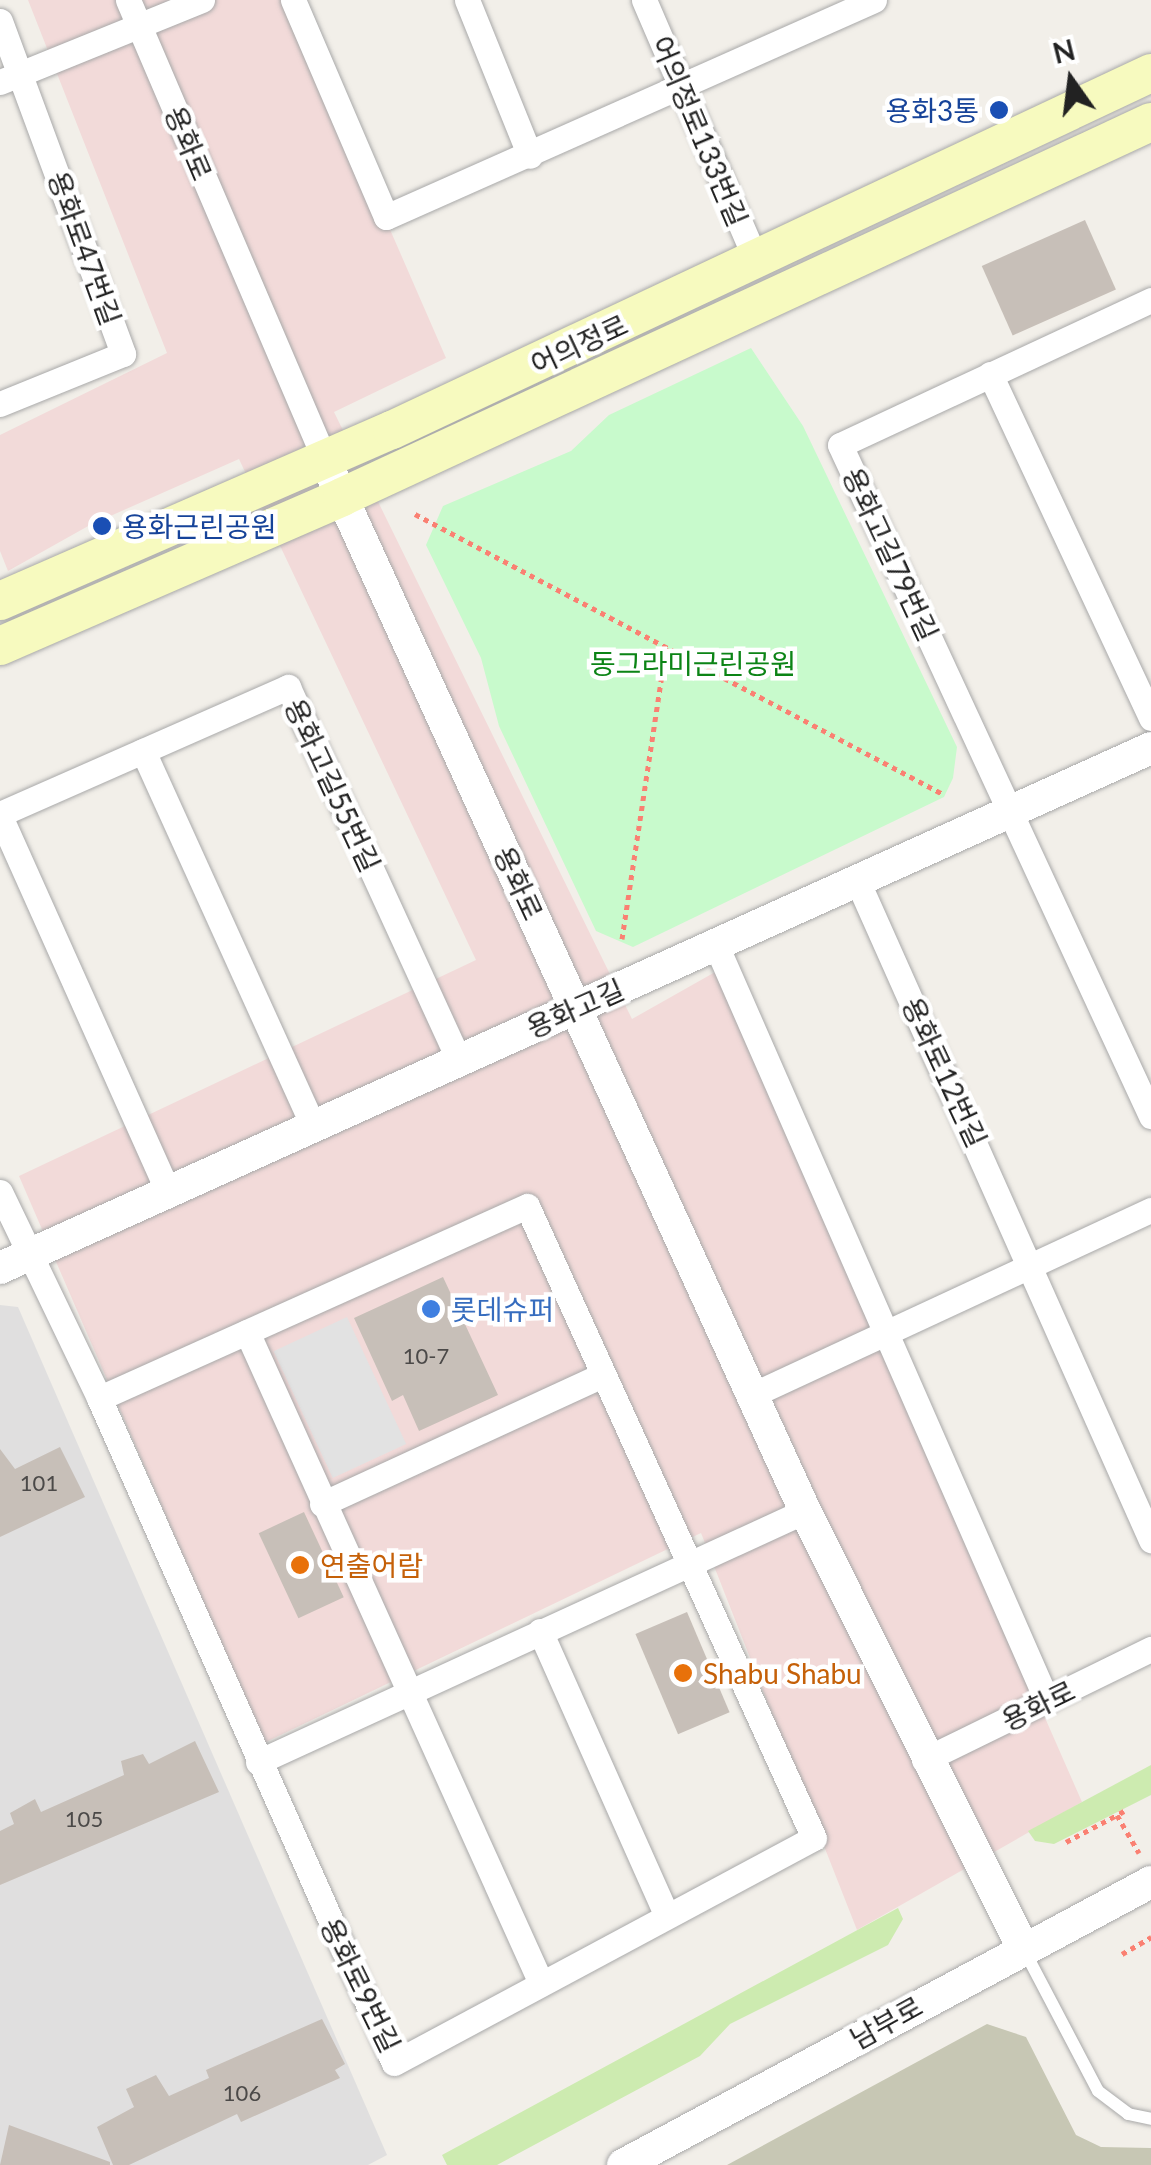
<!DOCTYPE html>
<html>
<head>
<meta charset="utf-8">
<style>
  body { margin:0 }
  #map { position:relative; width:1151px; height:2165px; overflow:hidden; background:#f2efe9; font-family:Lato,"Noto Sans KR",sans-serif }
  div>[style] { position:absolute }
  .residential>* { inset:0; background:#e0dfdf }
  .commercial>* { inset:0; background:#f2dad9 }
  .construction>* { inset:0; background:#c7c7b4 }
  .grass>* { inset:0; background:#cdebb0 }
  .park>* { inset:0; background:#c8facc }
  .parking>* { inset:0; background:#e2e2e2; transform-origin:0 0 }
  .building>* { inset:0; background:#c7bfb8; transform-origin:0 0 }
  .path>* { height:5px; margin-top:-2.5px; transform-origin:0; background:repeating-linear-gradient(90deg,#fa8072 0 5px,transparent 0 10px) }
  .roads { filter:drop-shadow(0 0 2px #a9a9a9) drop-shadow(0 0 2px #a9a9a9) }
  .service>* { height:12px; margin:-6px; padding:0 6px; transform-origin:6px; border-radius:6px; background:#fff }
  .minor>* { height:25px; margin:-12.5px; padding:0 12.5px; transform-origin:12.5px; border-radius:12.5px; background:#fff }
  .tertiary>* { height:32px; margin:-16px; padding:0 16px; transform-origin:16px; border-radius:16px; background:#fff }
  .secondary>* { height:38px; margin:-19px; padding:0 19px; transform-origin:19px; border-radius:19px; background:#f7fabf }
  .dots>* { width:28px; height:28px; translate:-50% -50%; box-sizing:border-box; border:5px solid #fff; border-radius:50% }
  span { translate:-50% -50%; white-space:nowrap; text-align:center; line-height:1.15; -webkit-text-stroke:9px #fff; paint-order:stroke }
  .number-label { font-size:22px; color:#4b4948 }
  .number-label span { -webkit-text-stroke-width:0 }
  .transit-label { font-size:28px; color:#164399 }
  .right { translate:-100% -50%; text-align:right }
  .left { translate:0 -50%; text-align:left }
  .street-label { font-size:28px; color:#222 }
  .park-label { font-size:28px; color:#0c8416 }
  .shop-label { font-size:28px; color:#366cbe }
  .food-label { font-size:28px; color:#c56008 }
  .north { position:absolute; left:1021px; top:30px; width:100px; height:100px; -webkit-text-stroke:8px #fff; paint-order:stroke; rotate:346deg; font-size:28px; font-weight:700; line-height:40px; text-align:center; color:#222 }
  .north::after { content:''; display:block; margin:auto; width:35px; height:45px; background:#222; clip-path:polygon(50% 0,100% 100%,50% 72%,0 100%) }
</style>
</head>
<body>
<div id="map">
  <div class="residential">
    <div style="clip-path:polygon(0 1305px,18px 1307px,387px 2155px,368px 2165px,0 2165px)"></div>
  </div>
  <div class="commercial">
    <div style="clip-path:polygon(28px 0,290px 0,446px 358px,334px 412px,632px 1019px,717px 971px,1082px 1802px,857px 1930px,701px 1533px,264px 1743px,19px 1176px,476px 960px,239px 459px,90px 525px,8px 571px,0 551px,0 435px,167px 353px)"></div>
  </div>
  <div class="construction">
    <div style="clip-path:polygon(987px 2024px,1026px 2037px,1076px 2135px,1101px 2147px,1151px 2148px,1151px 2165px,727px 2165px)"></div>
  </div>
  <div class="grass">
    <div style="clip-path:polygon(1151px 1765px,1151px 1795px,1054px 1844px,1035px 1841px,1028px 1831px)"></div>
    <div style="clip-path:polygon(898px 1908px,903px 1919px,888px 1945px,730px 2024px,700px 2056px,497px 2165px,447px 2165px,442px 2155px)"></div>
  </div>
  <div class="park">
    <div style="clip-path:polygon(751px 348px,803px 426px,957px 747px,953px 778px,944px 797px,633px 947px,596px 931px,499px 726px,481px 658px,426px 545px,443px 506px,571px 451px,609px 415px)"></div>
  </div>
  <div class="parking">
    <div style="left:347px;top:1317px;width:140px;height:81px;rotate:65deg"></div>
  </div>
  <div class="building">
    <div style="left:1085px;top:220px;width:76px;height:113px;rotate:66deg"></div>
    <div style="clip-path:polygon(443px 1277px,498px 1395px,419px 1431px,403px 1395px,392px 1401px,354px 1318px)"></div>
    <div style="clip-path:polygon(60px 1447px,85px 1497px,0 1537px,0 1449px,15px 1469px)"></div>
    <div style="left:304px;top:1512px;width:94px;height:50px;rotate:65deg"></div>
    <div style="left:687px;top:1612px;width:109px;height:56px;rotate:67deg"></div>
    <div style="clip-path:polygon(195px 1741px,219px 1792px,0 1885px,0 1831px,14px 1824px,10px 1813px,35px 1799px,41px 1812px,124px 1775px,121px 1761px,143px 1754px,149px 1764px)"></div>
    <div style="clip-path:polygon(322px 2019px,345px 2064px,335px 2070px,340px 2078px,241px 2122px,237px 2114px,129px 2165px,113px 2165px,97px 2127px,134px 2107px,126px 2089px,156px 2075px,169px 2096px,209px 2078px,206px 2070px)"></div>
    <div style="clip-path:polygon(9px 2125px,110px 2162px,110px 2165px,0 2165px)"></div>
  </div>
  <div class="path">
    <div style="left:415px;top:514px;width:598px;rotate:27.94deg"></div>
    <div style="left:622px;top:939px;width:295px;rotate:-81.4deg"></div>
    <div style="left:1124px;top:1811px;width:8px;rotate:150deg"></div>
    <div style="left:1117px;top:1815px;width:44px;rotate:59.9deg"></div>
    <div style="left:1066px;top:1842px;width:58px;rotate:-27.9deg"></div>
    <div style="left:1122px;top:1954px;width:34px;rotate:-30deg"></div>
  </div>
  <div class="roads">
    <div class="service">
      <div style="left:1024px;top:1950px;width:159px;rotate:62.3deg"></div>
      <div style="left:1098px;top:2091px;width:38px;rotate:37deg"></div>
      <div style="left:1128px;top:2114px;width:24px;rotate:12deg"></div>
    </div>
    <div class="minor">
      <div style="left:128px;top:0;width:500px;rotate:66.82deg"></div>
      <div style="left:293px;top:0;width:236px;rotate:66.8deg"></div>
      <div style="left:386px;top:217px;width:534px;rotate:-23.97deg"></div>
      <div style="left:467px;top:0;width:168px;rotate:68deg"></div>
      <div style="left:644px;top:0;width:285px;rotate:66.7deg"></div>
      <div style="left:0;top:21px;width:355px;rotate:69.7deg"></div>
      <div style="left:123px;top:354px;width:133px;rotate:157.9deg"></div>
      <div style="left:0;top:82px;width:218px;rotate:-22.1deg"></div>
      <div style="left:1151px;top:300px;width:343px;rotate:155deg"></div>
      <div style="left:840px;top:445px;width:740px;rotate:65.13deg"></div>
      <div style="left:990px;top:374px;width:380px;rotate:64.9deg"></div>
      <div style="left:143px;top:751px;width:412px;rotate:65.6deg"></div>
      <div style="left:0;top:814px;width:315px;rotate:-23.8deg"></div>
      <div style="left:288px;top:687px;width:410px;rotate:65.4deg"></div>
      <div style="left:0;top:816px;width:412px;rotate:65.9deg"></div>
      <div style="left:857px;top:880px;width:723px;rotate:65.99deg"></div>
      <div style="left:716px;top:945px;width:825px;rotate:66.35deg"></div>
      <div style="left:0;top:1192px;width:229px;rotate:64.3deg"></div>
      <div style="left:99px;top:1398px;width:727px;rotate:66.08deg"></div>
      <div style="left:394px;top:2063px;width:476px;rotate:-28.2deg"></div>
      <div style="left:814px;top:1838px;width:694px;rotate:-114.42deg"></div>
      <div style="left:527px;top:1206px;width:469px;rotate:155.8deg"></div>
      <div style="left:247px;top:1332px;width:714px;rotate:65.7deg"></div>
      <div style="left:752px;top:1395px;width:440px;rotate:-24.9deg"></div>
      <div style="left:322px;top:1504px;width:309px;rotate:-24.7deg"></div>
      <div style="left:540px;top:1631px;width:310px;rotate:66deg"></div>
      <div style="left:924px;top:1760px;width:253px;rotate:-26.1deg"></div>
      <div style="left:258px;top:1762px;width:602px;rotate:-24.65deg"></div>
    </div>
    <div class="tertiary">
      <div style="left:325px;top:460px;width:1155px;rotate:65.45deg"></div>
      <div style="left:805px;top:1511px;width:488px;rotate:63.5deg"></div>
      <div style="left:0;top:1268px;width:1263px;rotate:-24.31deg"></div>
      <div style="left:623px;top:2165px;width:599px;rotate:-28.19deg"></div>
    </div>
    <div class="secondary">
      <div style="left:0;top:601px;width:428px;rotate:-23.6deg"></div>
      <div style="left:392px;top:430px;width:839px;rotate:-25.19deg"></div>
      <div style="left:0;top:646px;width:373px;rotate:-23.5deg"></div>
      <div style="left:342px;top:497px;width:892px;rotate:-24.87deg"></div>
    </div>
  </div>
  <div class="dots">
    <div style="left:999px;top:110px;background:#1a4fb4"></div>
    <div style="left:102px;top:526px;background:#1a4fb4"></div>
    <div style="left:431px;top:1309px;background:#3f7fe0"></div>
    <div style="left:300px;top:1565px;background:#e8710a"></div>
    <div style="left:683px;top:1673px;background:#e8710a"></div>
  </div>
  <div class="number-label">
    <span style="left:426px;top:1356px">10-7</span>
    <span style="left:39px;top:1483px">101</span>
    <span style="left:84px;top:1819px">105</span>
    <span style="left:242px;top:2093px">106</span>
  </div>
  <div class="transit-label">
    <span class="right" style="left:979px;top:110px">용화3통</span>
    <span class="left" style="left:122px;top:526px">용화근린공원</span>
  </div>
  <div class="street-label">
    <span style="left:700px;top:131px;rotate:67deg">어의정로133번길</span>
    <span style="left:189px;top:143px;rotate:67deg">용화로</span>
    <span style="left:85px;top:248px;rotate:70deg">용화로47번길</span>
    <span style="left:579px;top:344px;rotate:-25deg">어의정로</span>
    <span style="left:891px;top:554px;rotate:65deg">용화고길79번길</span>
    <span style="left:333px;top:785px;rotate:65deg">용화고길55번길</span>
    <span style="left:519px;top:883px;rotate:65deg">용화로</span>
    <span style="left:575px;top:1008px;rotate:-24deg">용화고길</span>
    <span style="left:945px;top:1072px;rotate:65deg">용화로12번길</span>
    <span style="left:1038px;top:1705px;rotate:-26deg">용화로</span>
    <span style="left:361px;top:1985px;rotate:64deg">용화로9번길</span>
    <span style="left:886px;top:2022px;rotate:-29deg">남부로</span>
  </div>
  <div class="park-label">
    <span style="left:693px;top:663px">동그라미근린공원</span>
  </div>
  <div class="shop-label">
    <span class="left" style="left:451px;top:1309px">롯데슈퍼</span>
  </div>
  <div class="food-label">
    <span class="left" style="left:320px;top:1565px">연출어람</span>
    <span class="left" style="left:703px;top:1673px">Shabu Shabu</span>
  </div>
  <div class="north">N</div>
</div>
</body>
</html>
